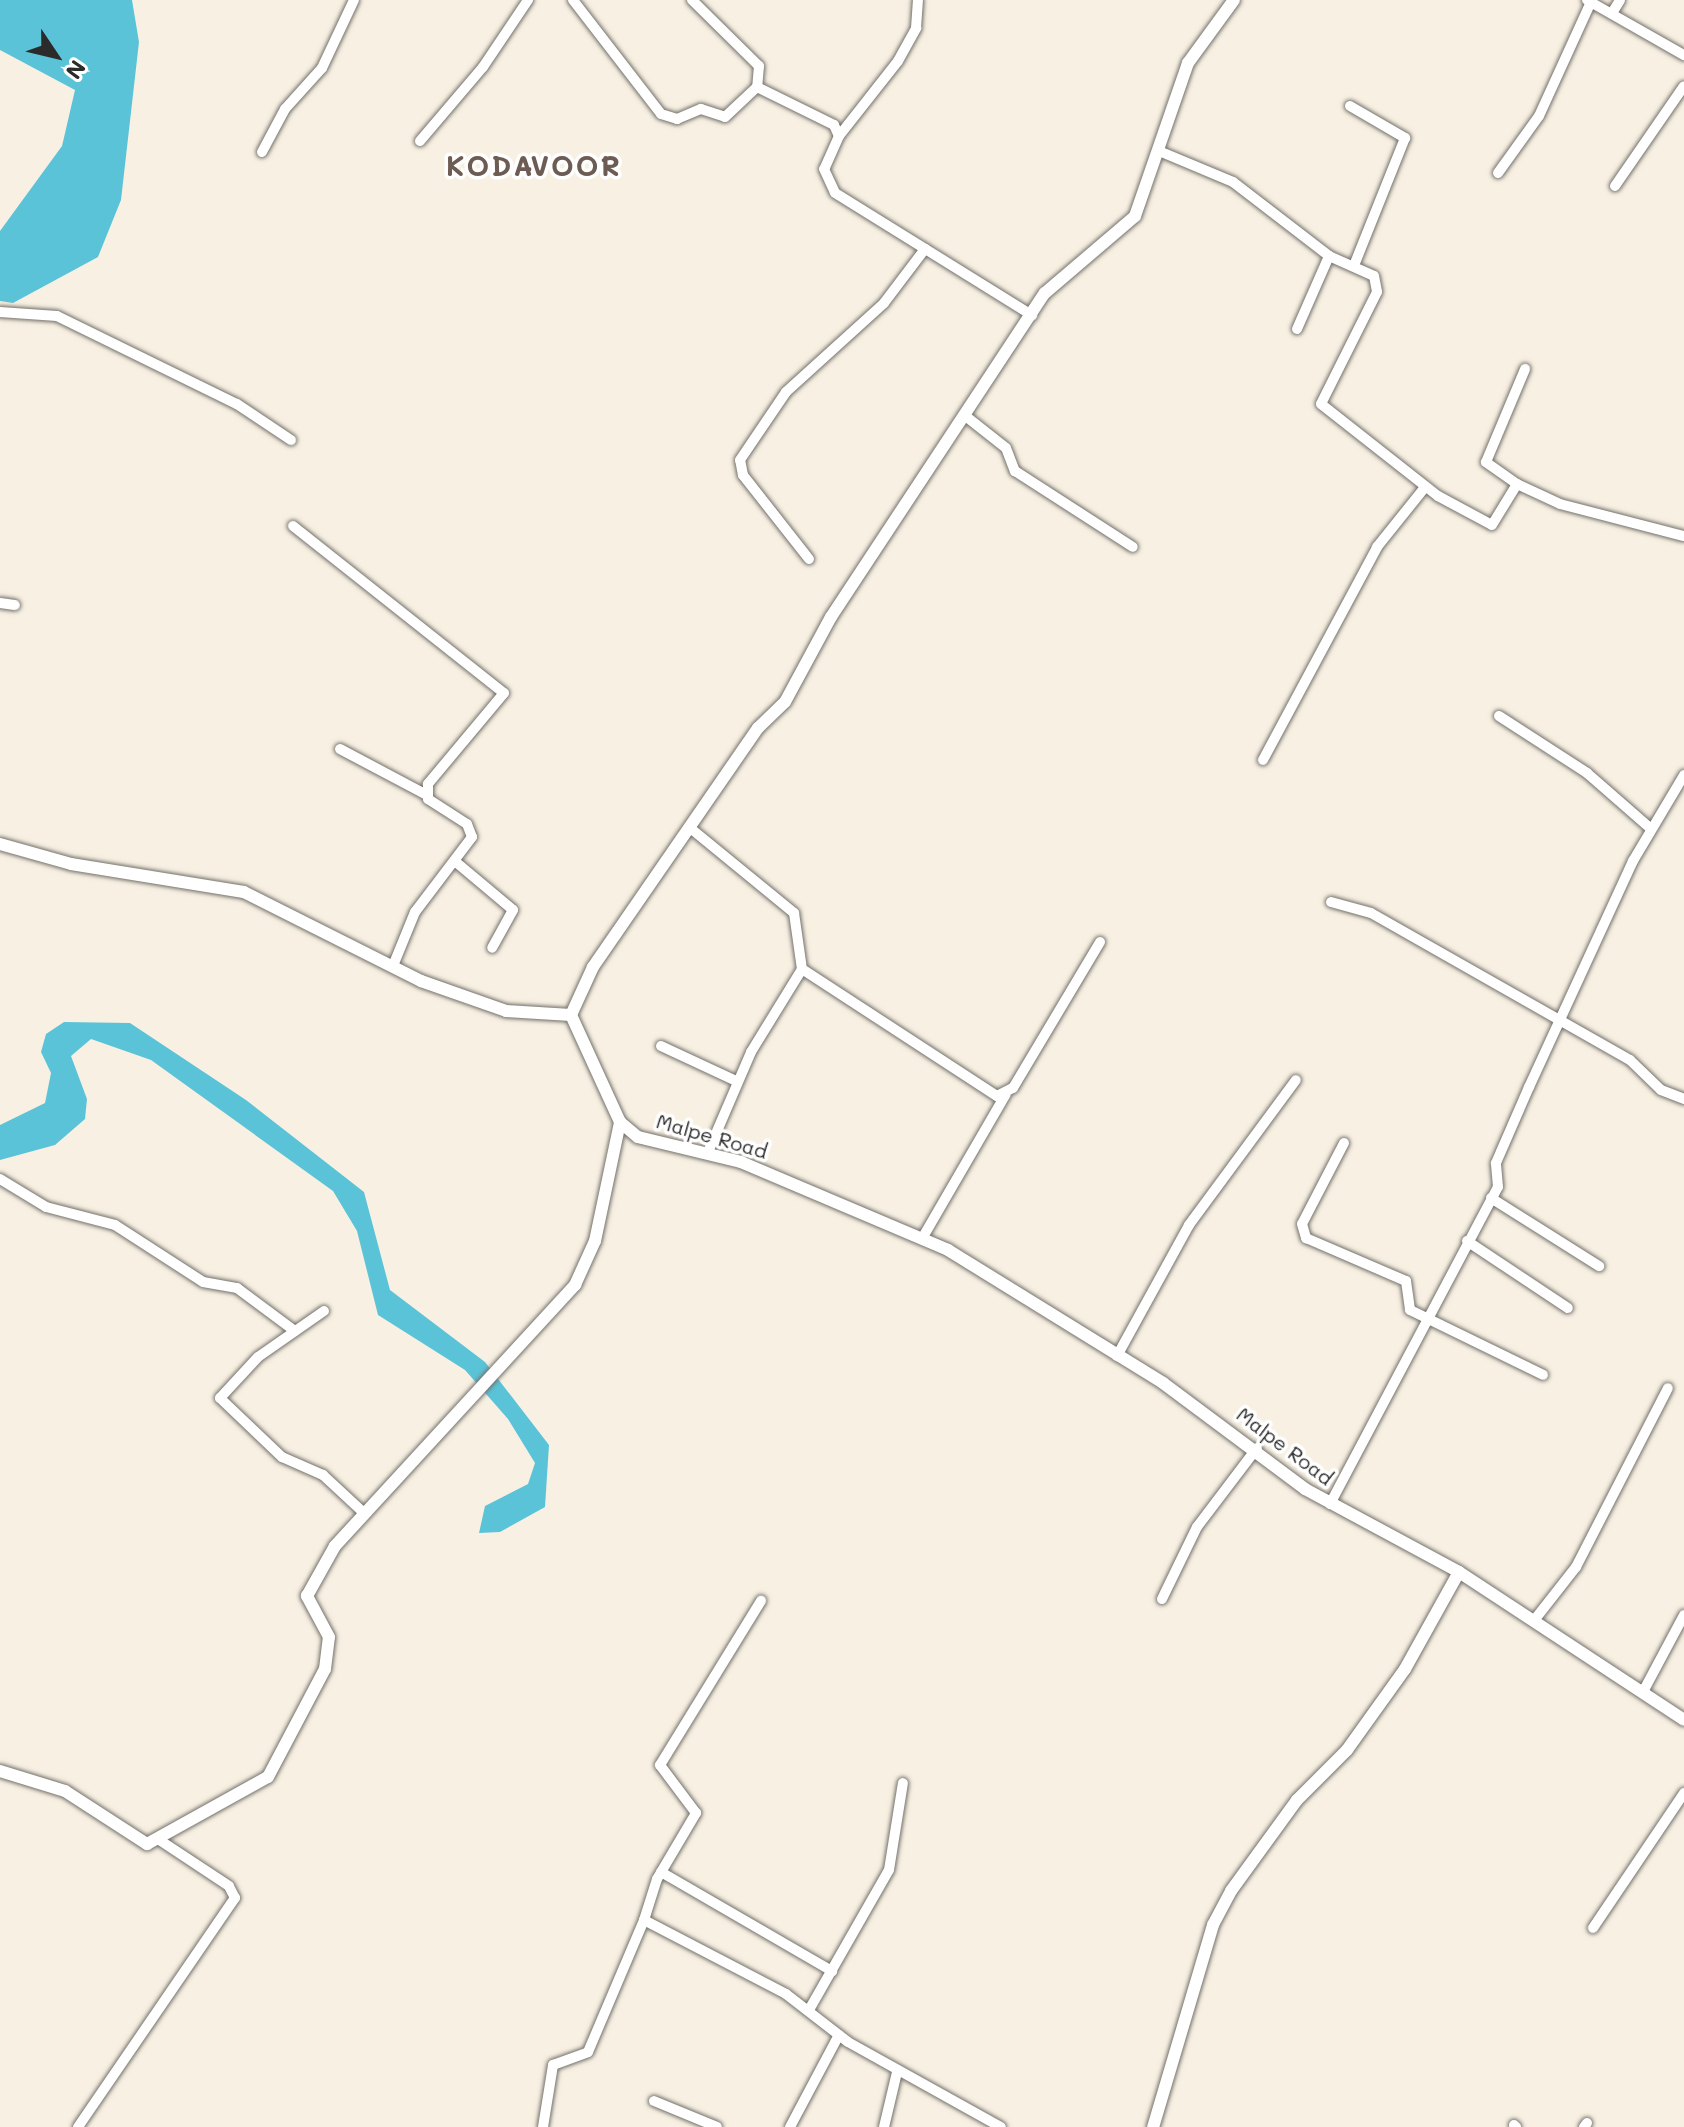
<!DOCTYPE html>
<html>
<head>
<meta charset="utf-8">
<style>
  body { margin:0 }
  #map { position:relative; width:1684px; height:2127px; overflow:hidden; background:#f8f1e3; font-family:Mali,sans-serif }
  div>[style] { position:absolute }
  .water>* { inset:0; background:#5bc3d8 }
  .roads { filter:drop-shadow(0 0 2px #73706b) drop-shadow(0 0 2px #73706b) }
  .minor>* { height:10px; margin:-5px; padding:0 5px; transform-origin:5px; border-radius:5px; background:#fff }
  .tertiary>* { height:12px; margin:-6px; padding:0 6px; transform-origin:6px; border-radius:6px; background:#fff }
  span { translate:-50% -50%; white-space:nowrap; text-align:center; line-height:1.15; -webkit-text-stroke:7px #fff; paint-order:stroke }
  .street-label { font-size:20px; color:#2b2b2b }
  .district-label { font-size:28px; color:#6d5c54; font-weight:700; letter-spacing:2px }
  .north { position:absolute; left:16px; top:16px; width:80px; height:80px; -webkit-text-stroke:6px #fff; paint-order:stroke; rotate:125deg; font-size:22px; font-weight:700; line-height:32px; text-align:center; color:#2b2b2b }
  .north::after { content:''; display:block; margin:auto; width:28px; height:36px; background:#2b2b2b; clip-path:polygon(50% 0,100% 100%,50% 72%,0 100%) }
</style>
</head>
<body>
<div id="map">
  <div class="water">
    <div style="clip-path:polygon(0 0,132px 0,139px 42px,121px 200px,98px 257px,13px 303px,0 301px,0 231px,62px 146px,75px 90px,0 50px)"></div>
    <div style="clip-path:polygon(64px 1022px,130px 1023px,246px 1100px,364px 1192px,390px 1290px,485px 1362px,549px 1445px,545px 1507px,500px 1532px,479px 1533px,485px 1506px,528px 1484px,535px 1463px,508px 1419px,465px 1370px,378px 1315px,357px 1231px,333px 1191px,151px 1060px,91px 1039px,71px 1056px,87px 1099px,85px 1119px,55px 1145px,0 1160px,0 1125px,45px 1103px,51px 1073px,41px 1052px,46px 1034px)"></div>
  </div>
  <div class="roads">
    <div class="minor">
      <div style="left:573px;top:0;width:144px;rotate:52.3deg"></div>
      <div style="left:661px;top:114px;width:17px;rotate:17deg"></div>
      <div style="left:677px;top:119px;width:26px;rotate:-23deg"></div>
      <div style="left:701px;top:109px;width:25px;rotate:18deg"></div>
      <div style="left:725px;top:117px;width:44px;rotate:-43.2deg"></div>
      <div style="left:757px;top:87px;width:86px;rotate:26.3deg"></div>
      <div style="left:834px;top:125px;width:12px;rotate:66deg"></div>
      <div style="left:839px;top:136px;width:36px;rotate:114deg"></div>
      <div style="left:824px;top:169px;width:26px;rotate:65deg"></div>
      <div style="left:835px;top:193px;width:232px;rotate:31.8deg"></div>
      <div style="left:692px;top:0;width:94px;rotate:44.6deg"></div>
      <div style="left:759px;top:66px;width:21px;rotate:95deg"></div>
      <div style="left:1587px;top:0;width:112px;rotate:29.6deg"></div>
      <div style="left:1612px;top:13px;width:15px;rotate:-58deg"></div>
      <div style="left:1350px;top:106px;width:64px;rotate:30.2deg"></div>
      <div style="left:1405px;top:138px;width:135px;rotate:111.8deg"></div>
      <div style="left:839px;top:136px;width:95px;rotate:-51.8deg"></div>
      <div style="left:898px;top:61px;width:38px;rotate:-61deg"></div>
      <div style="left:916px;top:28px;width:28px;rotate:-86deg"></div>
      <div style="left:420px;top:141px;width:97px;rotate:-49.6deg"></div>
      <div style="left:483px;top:67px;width:81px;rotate:-56.1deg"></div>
      <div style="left:1159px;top:151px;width:80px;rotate:22.7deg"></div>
      <div style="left:1233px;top:182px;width:121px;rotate:37.6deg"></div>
      <div style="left:1329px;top:256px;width:49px;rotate:24deg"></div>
      <div style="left:1374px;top:276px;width:16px;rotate:79deg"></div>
      <div style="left:1377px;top:292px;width:125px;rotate:116.6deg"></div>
      <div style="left:1321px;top:404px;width:149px;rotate:38.2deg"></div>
      <div style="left:1438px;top:496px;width:61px;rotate:28.2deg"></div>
      <div style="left:1492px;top:525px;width:48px;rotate:-58.6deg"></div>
      <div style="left:1517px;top:484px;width:47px;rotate:24.9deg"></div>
      <div style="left:1560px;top:504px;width:128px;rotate:14.5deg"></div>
      <div style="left:262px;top:152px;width:49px;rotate:-61.9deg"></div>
      <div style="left:285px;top:109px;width:55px;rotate:-47.9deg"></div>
      <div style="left:322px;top:68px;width:75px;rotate:-64.8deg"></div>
      <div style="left:1498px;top:173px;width:70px;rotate:-54.3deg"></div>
      <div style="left:1539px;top:116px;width:125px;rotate:-65.5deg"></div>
      <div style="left:1615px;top:186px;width:121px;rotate:-55.4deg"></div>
      <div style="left:0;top:312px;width:57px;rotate:4deg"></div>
      <div style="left:57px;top:316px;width:200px;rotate:26.1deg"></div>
      <div style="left:237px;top:404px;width:65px;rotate:33.7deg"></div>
      <div style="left:1297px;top:329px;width:80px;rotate:-66.3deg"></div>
      <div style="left:968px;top:418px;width:48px;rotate:38.3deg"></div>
      <div style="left:1006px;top:448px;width:25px;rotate:69deg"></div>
      <div style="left:1015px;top:471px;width:140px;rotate:32.8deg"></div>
      <div style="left:1517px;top:484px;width:38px;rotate:-145deg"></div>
      <div style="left:1486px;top:462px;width:101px;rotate:-67.2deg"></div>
      <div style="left:293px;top:526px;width:269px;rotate:38.4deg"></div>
      <div style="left:504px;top:693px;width:119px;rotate:129.9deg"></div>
      <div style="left:428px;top:784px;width:15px;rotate:90deg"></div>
      <div style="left:428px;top:799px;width:46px;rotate:32.7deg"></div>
      <div style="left:467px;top:824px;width:14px;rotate:69deg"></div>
      <div style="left:472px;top:837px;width:94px;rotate:127.2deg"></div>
      <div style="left:415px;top:912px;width:58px;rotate:112.2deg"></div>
      <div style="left:809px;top:559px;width:107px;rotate:-128.2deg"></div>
      <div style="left:743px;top:475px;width:15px;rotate:-101deg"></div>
      <div style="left:740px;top:460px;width:82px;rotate:-55.9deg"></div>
      <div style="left:786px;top:392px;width:132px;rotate:-42.2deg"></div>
      <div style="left:884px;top:303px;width:68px;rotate:-52.8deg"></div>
      <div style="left:0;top:603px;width:15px;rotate:8deg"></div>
      <div style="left:1499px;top:716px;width:105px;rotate:32.9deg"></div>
      <div style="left:1587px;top:773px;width:84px;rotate:41.1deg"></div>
      <div style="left:340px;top:749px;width:98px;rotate:27.9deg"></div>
      <div style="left:1263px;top:760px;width:242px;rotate:-61.8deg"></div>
      <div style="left:1377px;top:547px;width:77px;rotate:-51.3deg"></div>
      <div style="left:689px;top:827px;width:136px;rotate:39.3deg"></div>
      <div style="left:794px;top:913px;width:57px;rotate:81.9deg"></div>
      <div style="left:457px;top:863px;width:73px;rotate:40deg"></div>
      <div style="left:513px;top:910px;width:43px;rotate:118.9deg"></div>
      <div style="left:1331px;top:902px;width:41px;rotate:15.4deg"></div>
      <div style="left:1371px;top:913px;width:298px;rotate:29.6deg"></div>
      <div style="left:1630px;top:1060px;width:43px;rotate:44.1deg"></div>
      <div style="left:1661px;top:1090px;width:25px;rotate:21deg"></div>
      <div style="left:661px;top:1046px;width:83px;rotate:25deg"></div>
      <div style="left:1344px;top:1143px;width:91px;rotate:117.4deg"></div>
      <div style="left:1302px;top:1224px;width:15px;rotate:74deg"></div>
      <div style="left:1306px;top:1238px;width:109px;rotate:23.3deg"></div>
      <div style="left:1406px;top:1281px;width:29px;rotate:82deg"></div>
      <div style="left:1410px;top:1310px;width:148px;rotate:26deg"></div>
      <div style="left:708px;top:1152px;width:109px;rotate:-66.7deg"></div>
      <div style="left:751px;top:1052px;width:97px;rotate:-58.4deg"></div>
      <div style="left:802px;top:969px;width:233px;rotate:33.1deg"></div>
      <div style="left:997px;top:1096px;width:18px;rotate:-27deg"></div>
      <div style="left:1013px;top:1088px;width:170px;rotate:-59.2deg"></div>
      <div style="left:0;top:1179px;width:54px;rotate:31.3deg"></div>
      <div style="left:46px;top:1207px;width:71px;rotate:14.6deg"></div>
      <div style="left:115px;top:1225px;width:105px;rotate:32.9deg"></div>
      <div style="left:203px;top:1282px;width:35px;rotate:10deg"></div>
      <div style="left:237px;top:1288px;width:72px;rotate:36.6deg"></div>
      <div style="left:1491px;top:1198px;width:128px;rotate:32.2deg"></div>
      <div style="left:923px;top:1237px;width:165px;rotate:-59.9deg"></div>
      <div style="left:1467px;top:1241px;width:121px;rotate:33.6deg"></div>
      <div style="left:324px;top:1311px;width:80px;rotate:145.1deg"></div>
      <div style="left:258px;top:1357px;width:56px;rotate:132.8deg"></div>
      <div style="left:220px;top:1398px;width:86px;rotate:43.6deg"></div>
      <div style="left:282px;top:1457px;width:45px;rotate:23.7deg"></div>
      <div style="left:323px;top:1475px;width:57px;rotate:42.9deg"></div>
      <div style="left:1117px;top:1356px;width:149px;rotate:-61.2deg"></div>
      <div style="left:1189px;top:1225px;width:180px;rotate:-53.6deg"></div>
      <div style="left:1330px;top:1504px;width:359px;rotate:-62.1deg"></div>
      <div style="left:1498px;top:1187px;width:24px;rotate:-95deg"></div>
      <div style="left:1496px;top:1163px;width:83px;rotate:-66.5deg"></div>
      <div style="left:1529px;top:1087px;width:249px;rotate:-65.3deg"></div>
      <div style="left:1633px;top:861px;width:100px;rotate:-59.3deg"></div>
      <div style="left:1162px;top:1599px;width:80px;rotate:-64.1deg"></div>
      <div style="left:1197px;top:1527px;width:99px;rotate:-52.8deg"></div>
      <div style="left:1536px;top:1618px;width:65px;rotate:-51.9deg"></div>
      <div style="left:1576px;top:1567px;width:201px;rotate:-62.8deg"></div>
      <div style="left:1644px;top:1690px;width:85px;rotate:-61.9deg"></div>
      <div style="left:661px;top:1872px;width:198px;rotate:30.1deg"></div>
      <div style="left:644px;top:1920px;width:43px;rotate:-72.4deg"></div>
      <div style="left:657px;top:1879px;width:77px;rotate:-59.4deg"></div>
      <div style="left:696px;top:1813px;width:60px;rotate:-126.9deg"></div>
      <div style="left:660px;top:1765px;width:193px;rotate:-58.4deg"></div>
      <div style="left:1593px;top:1928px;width:163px;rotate:-56deg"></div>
      <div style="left:809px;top:2010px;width:161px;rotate:-60.3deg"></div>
      <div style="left:889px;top:1870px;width:88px;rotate:-80.9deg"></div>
      <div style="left:654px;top:2101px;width:68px;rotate:22.4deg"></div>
      <div style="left:1514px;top:2125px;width:3px;rotate:45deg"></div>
      <div style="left:78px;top:2127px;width:278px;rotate:-55.6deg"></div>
      <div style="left:235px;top:1898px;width:13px;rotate:-117deg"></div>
      <div style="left:229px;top:1886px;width:85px;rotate:-146.5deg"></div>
      <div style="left:543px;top:2127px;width:63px;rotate:-80.8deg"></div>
      <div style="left:553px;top:2065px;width:37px;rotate:-20deg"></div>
      <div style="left:588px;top:2052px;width:143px;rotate:-67deg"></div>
      <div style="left:644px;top:1920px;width:160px;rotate:27.5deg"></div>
      <div style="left:786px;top:1994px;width:78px;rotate:37.7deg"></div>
      <div style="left:848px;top:2042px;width:175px;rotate:29.1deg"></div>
      <div style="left:790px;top:2127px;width:104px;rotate:-62deg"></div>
      <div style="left:884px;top:2127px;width:57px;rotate:-76.7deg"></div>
      <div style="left:1584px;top:2127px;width:5px;rotate:-53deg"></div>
    </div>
    <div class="tertiary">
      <div style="left:0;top:844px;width:74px;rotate:15.7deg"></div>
      <div style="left:71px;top:864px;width:175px;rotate:9.2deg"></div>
      <div style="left:244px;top:892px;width:198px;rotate:26.7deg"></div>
      <div style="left:421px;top:981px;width:90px;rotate:19.4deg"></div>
      <div style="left:506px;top:1011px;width:65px;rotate:3.5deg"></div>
      <div style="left:571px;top:1015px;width:118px;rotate:65.4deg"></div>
      <div style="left:620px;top:1122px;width:23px;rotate:40deg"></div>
      <div style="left:638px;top:1137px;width:106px;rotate:13.6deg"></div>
      <div style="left:741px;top:1162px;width:225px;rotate:23deg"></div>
      <div style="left:948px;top:1250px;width:253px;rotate:31.7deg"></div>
      <div style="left:1163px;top:1383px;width:177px;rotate:36.7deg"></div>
      <div style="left:1305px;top:1489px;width:175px;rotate:28.3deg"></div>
      <div style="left:1459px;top:1572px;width:111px;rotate:119.1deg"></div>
      <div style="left:1405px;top:1669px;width:100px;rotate:125.6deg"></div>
      <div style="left:1347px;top:1750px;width:71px;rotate:135deg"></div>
      <div style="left:1297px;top:1800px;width:112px;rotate:126deg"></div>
      <div style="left:1231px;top:1891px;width:38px;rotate:118deg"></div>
      <div style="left:1213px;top:1925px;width:211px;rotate:106.5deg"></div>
      <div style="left:571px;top:1015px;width:53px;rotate:-65.4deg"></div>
      <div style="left:593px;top:967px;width:290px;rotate:-55.4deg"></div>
      <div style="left:758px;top:728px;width:37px;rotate:-44deg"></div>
      <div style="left:785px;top:702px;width:97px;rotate:-61.6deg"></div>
      <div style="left:831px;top:617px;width:388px;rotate:-56.6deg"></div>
      <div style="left:1045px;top:293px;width:118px;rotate:-40.5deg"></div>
      <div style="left:1135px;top:216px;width:162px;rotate:-70.9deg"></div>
      <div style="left:1188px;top:63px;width:78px;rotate:-53.9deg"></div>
      <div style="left:1459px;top:1572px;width:269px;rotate:33.3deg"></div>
      <div style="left:0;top:1771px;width:68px;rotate:17.1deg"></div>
      <div style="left:65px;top:1791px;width:98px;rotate:32.9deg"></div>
      <div style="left:147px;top:1844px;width:138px;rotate:-29deg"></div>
      <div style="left:268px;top:1777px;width:122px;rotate:-62.2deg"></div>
      <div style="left:325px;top:1669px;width:32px;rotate:-83deg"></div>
      <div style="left:329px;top:1637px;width:47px;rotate:-118.2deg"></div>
      <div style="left:307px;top:1596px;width:57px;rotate:-60.8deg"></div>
      <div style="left:335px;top:1546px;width:355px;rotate:-47.4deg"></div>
      <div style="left:575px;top:1285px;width:48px;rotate:-65.6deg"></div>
      <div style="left:595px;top:1241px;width:122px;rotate:-78.1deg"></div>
    </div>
  </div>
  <div class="street-label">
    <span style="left:712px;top:1136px;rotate:16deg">Malpe Road</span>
    <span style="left:1285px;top:1446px;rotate:37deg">Malpe Road</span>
  </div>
  <div class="district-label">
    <span style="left:534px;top:165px">KODAVOOR</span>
  </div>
  <div class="north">N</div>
</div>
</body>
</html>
